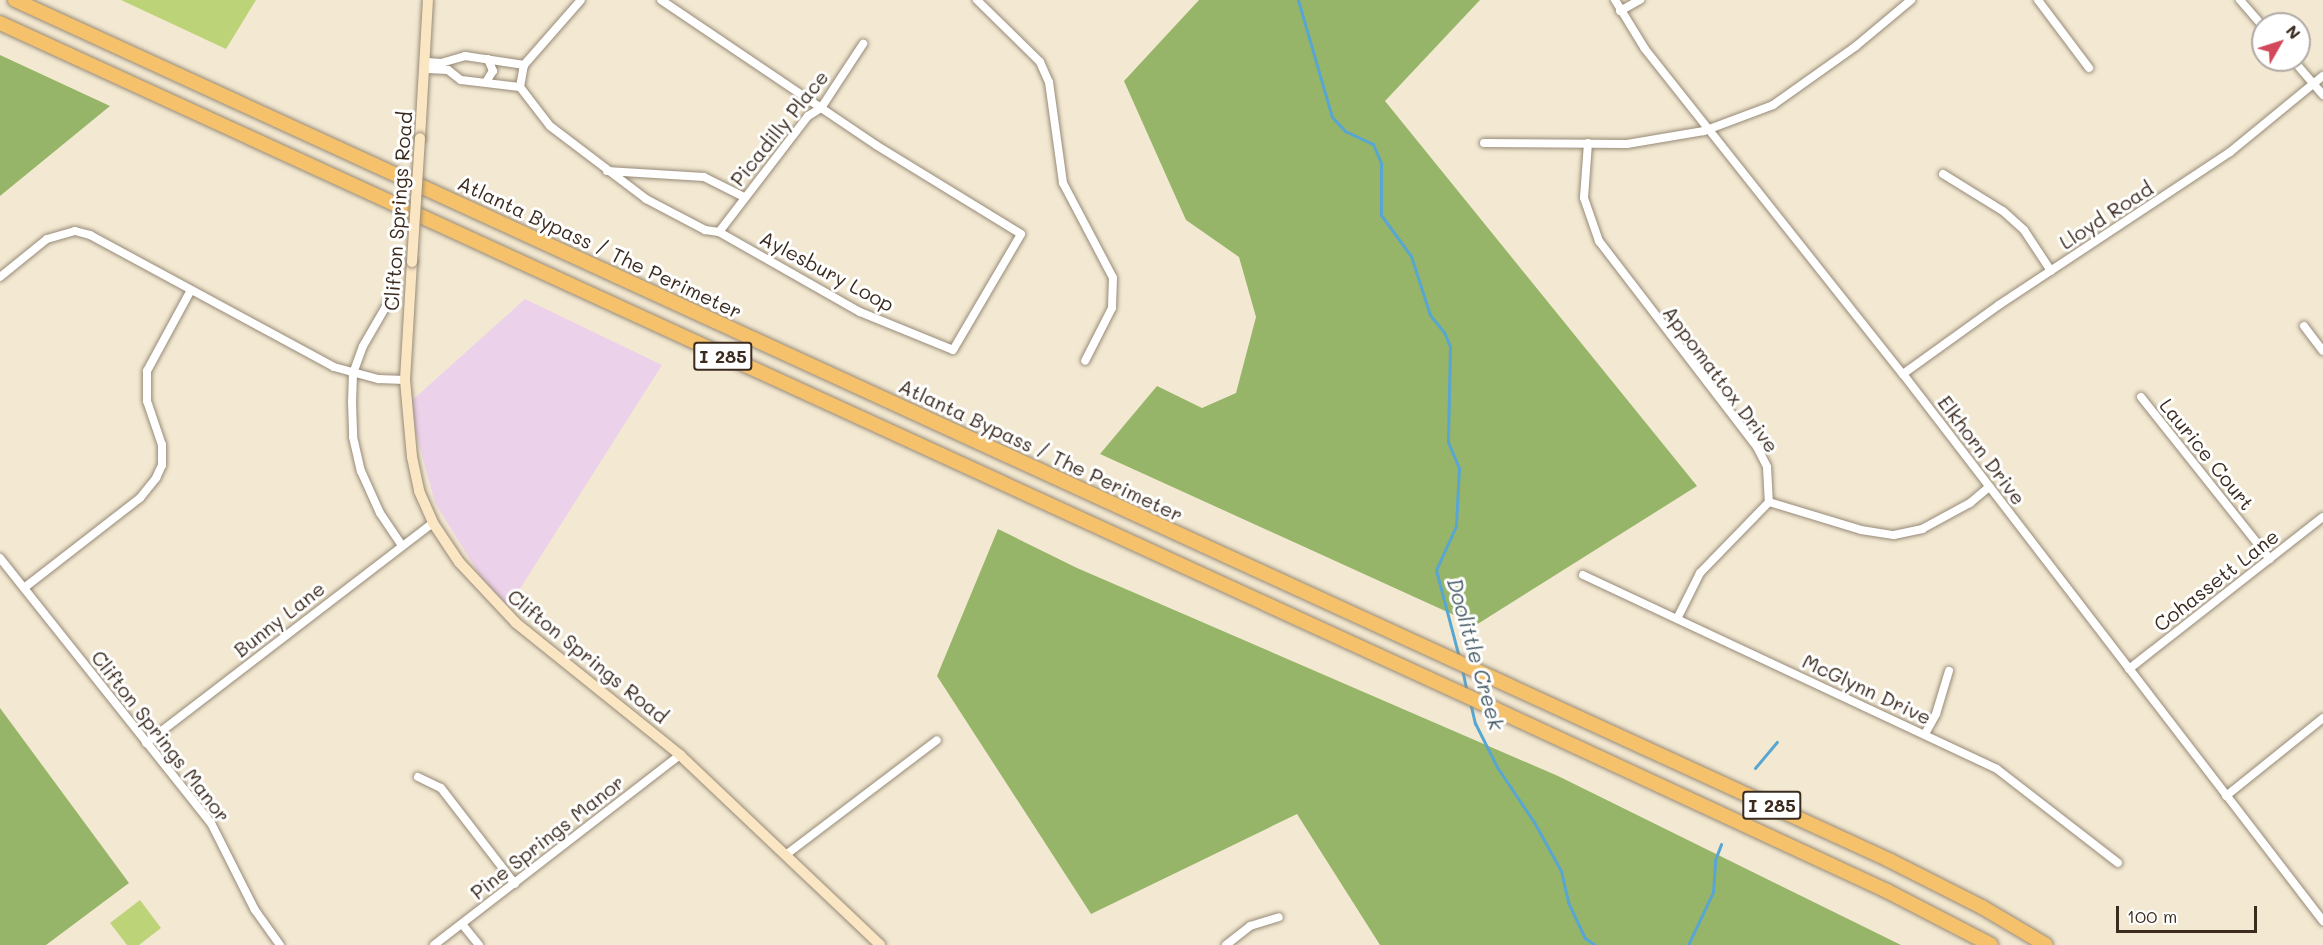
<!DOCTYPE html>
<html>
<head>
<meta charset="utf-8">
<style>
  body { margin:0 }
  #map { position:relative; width:2323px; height:945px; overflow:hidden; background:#f3e9d2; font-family:Mali,sans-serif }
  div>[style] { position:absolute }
  .built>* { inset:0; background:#ecd1ea }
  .green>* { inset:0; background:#bdd377 }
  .forest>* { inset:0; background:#96b568 }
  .stream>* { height:3px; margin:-1.5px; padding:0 1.5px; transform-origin:1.5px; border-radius:1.5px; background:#58a6d1 }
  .roads { filter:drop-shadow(0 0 2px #978a78) drop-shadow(0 0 2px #978a78) }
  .street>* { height:8px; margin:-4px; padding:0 4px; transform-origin:4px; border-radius:4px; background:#fff }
  .secondary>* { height:10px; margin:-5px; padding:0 5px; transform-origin:5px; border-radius:5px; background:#fbe6c4 }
  .highway>* { height:14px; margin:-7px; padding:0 7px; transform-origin:7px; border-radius:7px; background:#f5c16b }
  .bridges { filter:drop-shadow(0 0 2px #978a78) drop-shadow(0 0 2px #978a78) }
  .secondary-bridge>* { height:10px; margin:-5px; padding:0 5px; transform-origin:5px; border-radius:5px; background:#fbe6c4 }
  span { translate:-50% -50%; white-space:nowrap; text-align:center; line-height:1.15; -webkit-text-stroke:6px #fff; paint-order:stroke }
  .shield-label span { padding:2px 4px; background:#fff; border:2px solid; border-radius:4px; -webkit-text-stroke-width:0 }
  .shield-label { font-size:18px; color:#3b2a1e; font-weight:700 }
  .street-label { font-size:20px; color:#3b2a1e }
  .water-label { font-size:21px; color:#475c66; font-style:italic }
  .north { position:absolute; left:2251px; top:12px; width:60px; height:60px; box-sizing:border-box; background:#fff; border:2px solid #b1aaa5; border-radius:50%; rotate:51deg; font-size:16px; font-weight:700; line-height:24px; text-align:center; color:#3b2a1e }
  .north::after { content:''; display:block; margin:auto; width:21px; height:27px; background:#d1495b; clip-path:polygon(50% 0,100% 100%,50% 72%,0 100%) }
  .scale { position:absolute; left:2116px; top:906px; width:141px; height:27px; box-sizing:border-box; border:3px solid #3b2a1e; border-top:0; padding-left:8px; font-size:18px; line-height:21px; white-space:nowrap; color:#3b2a1e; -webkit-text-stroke:4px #fff; paint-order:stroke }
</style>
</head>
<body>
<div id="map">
  <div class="built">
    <div style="clip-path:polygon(525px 299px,662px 365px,504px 614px,435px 503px,408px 404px)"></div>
  </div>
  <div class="green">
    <div style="clip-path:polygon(121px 0,256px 0,226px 49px)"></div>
    <div style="clip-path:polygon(140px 900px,161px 928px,139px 945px,127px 945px,110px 923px)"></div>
  </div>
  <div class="forest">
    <div style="clip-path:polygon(1199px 0,1480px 0,1385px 101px,1697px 486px,1476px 625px,1100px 454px,1157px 386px,1202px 408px,1236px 393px,1256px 317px,1239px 257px,1186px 220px,1124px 81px)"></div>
    <div style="clip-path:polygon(0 55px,110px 106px,0 196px)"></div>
    <div style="clip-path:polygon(998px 529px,1077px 568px,1558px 776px,1901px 945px,1380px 945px,1297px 814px,1091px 914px,937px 676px)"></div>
    <div style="clip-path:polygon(0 708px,129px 883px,46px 945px,0 945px)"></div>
  </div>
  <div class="stream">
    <div style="left:1298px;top:0;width:122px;rotate:73.8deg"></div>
    <div style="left:1332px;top:117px;width:19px;rotate:47deg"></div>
    <div style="left:1345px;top:131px;width:31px;rotate:25deg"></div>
    <div style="left:1373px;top:144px;width:21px;rotate:67deg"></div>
    <div style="left:1381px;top:163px;width:52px;rotate:90deg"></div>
    <div style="left:1381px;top:215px;width:51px;rotate:53.8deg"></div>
    <div style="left:1411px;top:256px;width:62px;rotate:72.1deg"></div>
    <div style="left:1430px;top:315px;width:22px;rotate:51deg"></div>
    <div style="left:1444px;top:332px;width:15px;rotate:67deg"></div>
    <div style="left:1450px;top:346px;width:96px;rotate:91.2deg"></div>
    <div style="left:1448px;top:442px;width:28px;rotate:67deg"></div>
    <div style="left:1459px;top:468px;width:58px;rotate:93deg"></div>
    <div style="left:1456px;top:526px;width:48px;rotate:114.4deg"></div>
    <div style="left:1436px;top:570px;width:90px;rotate:75.2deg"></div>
    <div style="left:1462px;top:669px;width:24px;rotate:78deg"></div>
    <div style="left:1470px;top:702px;width:22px;rotate:77deg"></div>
    <div style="left:1475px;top:723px;width:49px;rotate:63.4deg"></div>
    <div style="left:1497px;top:767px;width:66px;rotate:56.1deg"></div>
    <div style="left:1534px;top:822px;width:56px;rotate:61.1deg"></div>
    <div style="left:1561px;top:871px;width:32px;rotate:77deg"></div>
    <div style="left:1568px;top:902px;width:40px;rotate:65deg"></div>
    <div style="left:1585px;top:938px;width:12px;rotate:35deg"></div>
    <div style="left:1755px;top:768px;width:34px;rotate:-50deg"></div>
    <div style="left:1688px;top:945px;width:59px;rotate:-64.7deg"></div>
    <div style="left:1713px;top:892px;width:32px;rotate:-86deg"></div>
    <div style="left:1715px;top:860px;width:17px;rotate:-69deg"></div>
  </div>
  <div class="roads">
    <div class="street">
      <div style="left:977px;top:0;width:88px;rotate:44.5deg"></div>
      <div style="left:1040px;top:62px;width:22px;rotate:66deg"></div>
      <div style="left:1049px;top:82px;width:102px;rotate:82.1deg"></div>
      <div style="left:1063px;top:183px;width:107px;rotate:62.2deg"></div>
      <div style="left:1113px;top:278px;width:30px;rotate:92deg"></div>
      <div style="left:1112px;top:308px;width:59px;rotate:117deg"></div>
      <div style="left:1615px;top:0;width:57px;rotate:58.5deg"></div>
      <div style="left:1645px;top:49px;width:415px;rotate:51.6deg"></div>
      <div style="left:1903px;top:374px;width:690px;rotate:52.48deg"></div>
      <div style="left:2038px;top:0;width:85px;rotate:53.1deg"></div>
      <div style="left:2240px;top:0;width:35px;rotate:49deg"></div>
      <div style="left:1620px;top:11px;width:23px;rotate:-29deg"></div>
      <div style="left:2293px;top:60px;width:46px;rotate:49.4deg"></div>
      <div style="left:427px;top:62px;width:14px;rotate:4deg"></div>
      <div style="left:441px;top:63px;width:25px;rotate:-16deg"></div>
      <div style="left:465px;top:56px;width:60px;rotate:8.7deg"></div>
      <div style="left:427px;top:69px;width:21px;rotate:3deg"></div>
      <div style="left:448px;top:70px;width:16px;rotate:38deg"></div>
      <div style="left:461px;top:80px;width:59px;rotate:6.8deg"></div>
      <div style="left:520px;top:87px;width:49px;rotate:52.4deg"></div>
      <div style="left:550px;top:126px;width:121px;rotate:37.2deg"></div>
      <div style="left:646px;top:199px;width:67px;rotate:27.7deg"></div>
      <div style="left:705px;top:230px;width:14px;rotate:8deg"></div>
      <div style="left:719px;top:232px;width:162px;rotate:29.6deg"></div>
      <div style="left:860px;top:312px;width:100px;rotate:22.2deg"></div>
      <div style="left:953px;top:350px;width:134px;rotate:-59.6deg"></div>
      <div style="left:1021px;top:234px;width:170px;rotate:-148.5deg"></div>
      <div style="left:876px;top:145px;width:259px;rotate:-146deg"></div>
      <div style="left:486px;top:82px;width:13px;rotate:-58deg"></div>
      <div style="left:493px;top:71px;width:13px;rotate:-113deg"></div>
      <div style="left:520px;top:87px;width:22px;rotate:-80deg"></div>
      <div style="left:524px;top:65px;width:86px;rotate:-48.8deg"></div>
      <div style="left:1484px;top:143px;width:143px;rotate:0.4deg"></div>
      <div style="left:1627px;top:144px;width:78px;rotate:-9.6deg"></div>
      <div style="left:1704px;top:131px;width:74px;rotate:-20.6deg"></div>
      <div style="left:1773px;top:105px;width:102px;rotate:-35.4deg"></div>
      <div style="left:1856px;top:46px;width:72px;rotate:-39.9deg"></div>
      <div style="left:1588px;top:143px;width:55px;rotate:94.2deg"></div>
      <div style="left:1584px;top:198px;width:46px;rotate:70.8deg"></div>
      <div style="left:1599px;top:241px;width:260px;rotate:52.5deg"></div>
      <div style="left:1757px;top:447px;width:22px;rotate:63deg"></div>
      <div style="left:1767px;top:467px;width:35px;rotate:87deg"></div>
      <div style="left:1769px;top:502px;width:99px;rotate:134.2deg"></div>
      <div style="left:1700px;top:573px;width:51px;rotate:116.6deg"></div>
      <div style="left:607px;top:171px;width:97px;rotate:3.5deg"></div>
      <div style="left:704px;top:177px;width:45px;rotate:26.6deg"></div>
      <div style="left:1943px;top:174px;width:70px;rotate:31.7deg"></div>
      <div style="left:2003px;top:211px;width:28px;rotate:42deg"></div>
      <div style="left:2024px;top:230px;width:49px;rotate:56.6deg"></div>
      <div style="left:719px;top:232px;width:146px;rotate:-52.5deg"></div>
      <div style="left:808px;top:116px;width:15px;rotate:-32deg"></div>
      <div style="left:821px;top:108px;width:77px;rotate:-56.7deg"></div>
      <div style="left:0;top:277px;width:60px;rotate:-39deg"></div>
      <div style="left:47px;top:239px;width:29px;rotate:-16deg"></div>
      <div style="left:75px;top:231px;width:16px;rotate:15deg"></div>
      <div style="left:90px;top:235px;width:277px;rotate:28.4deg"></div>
      <div style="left:334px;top:367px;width:46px;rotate:15.3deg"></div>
      <div style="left:378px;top:379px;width:27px;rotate:2deg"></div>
      <div style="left:392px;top:296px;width:58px;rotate:120.1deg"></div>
      <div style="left:363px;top:346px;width:30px;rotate:110deg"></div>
      <div style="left:353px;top:374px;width:28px;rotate:92deg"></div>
      <div style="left:352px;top:402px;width:35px;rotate:88deg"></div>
      <div style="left:353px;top:437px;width:35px;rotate:77deg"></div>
      <div style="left:361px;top:471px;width:46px;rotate:65.7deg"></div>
      <div style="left:380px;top:513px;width:37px;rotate:56deg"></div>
      <div style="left:2304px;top:326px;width:31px;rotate:53deg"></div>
      <div style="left:1903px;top:374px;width:118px;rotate:-35.7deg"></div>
      <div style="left:1999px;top:305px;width:277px;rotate:-33.5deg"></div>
      <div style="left:2230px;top:152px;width:120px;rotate:-39.3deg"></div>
      <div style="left:2141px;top:397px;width:207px;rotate:51.5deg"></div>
      <div style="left:1769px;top:502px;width:96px;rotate:16.9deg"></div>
      <div style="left:1861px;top:530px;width:33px;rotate:9deg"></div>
      <div style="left:1894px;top:535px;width:29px;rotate:-12deg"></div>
      <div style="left:1922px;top:529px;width:55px;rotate:-28.4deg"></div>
      <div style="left:1970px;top:503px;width:25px;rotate:-40deg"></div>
      <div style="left:0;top:558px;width:339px;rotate:51.5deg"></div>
      <div style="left:211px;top:823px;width:97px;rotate:63.2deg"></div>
      <div style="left:255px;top:910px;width:43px;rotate:54.5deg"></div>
      <div style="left:1583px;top:575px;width:457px;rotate:25.1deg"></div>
      <div style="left:1997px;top:769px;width:153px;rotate:37.8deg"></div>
      <div style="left:24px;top:588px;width:147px;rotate:-37.8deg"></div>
      <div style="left:140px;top:498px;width:26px;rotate:-51deg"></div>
      <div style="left:156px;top:478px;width:14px;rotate:-65deg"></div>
      <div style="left:162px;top:465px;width:20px;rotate:-90deg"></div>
      <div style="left:162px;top:445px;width:46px;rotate:-108.8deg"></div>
      <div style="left:147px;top:401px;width:30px;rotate:-90deg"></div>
      <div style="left:147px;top:371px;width:92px;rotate:-61.5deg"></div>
      <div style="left:2129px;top:669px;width:246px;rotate:-38.1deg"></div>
      <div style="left:1925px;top:734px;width:23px;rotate:-61deg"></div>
      <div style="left:1936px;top:714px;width:45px;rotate:-73.2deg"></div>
      <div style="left:146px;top:743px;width:362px;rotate:-37.5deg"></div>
      <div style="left:418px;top:777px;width:25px;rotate:26deg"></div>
      <div style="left:441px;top:788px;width:121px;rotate:52.4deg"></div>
      <div style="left:2226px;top:796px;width:124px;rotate:-38.8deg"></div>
      <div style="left:787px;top:854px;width:188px;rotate:-37.2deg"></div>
      <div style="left:462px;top:924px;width:27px;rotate:51deg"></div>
      <div style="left:434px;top:945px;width:311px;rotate:-37.7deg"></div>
      <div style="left:1226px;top:945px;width:31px;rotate:-38deg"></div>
      <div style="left:1250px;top:926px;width:30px;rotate:-17deg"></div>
    </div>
    <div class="secondary">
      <div style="left:420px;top:138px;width:138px;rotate:-86.7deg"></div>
      <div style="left:412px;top:262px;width:118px;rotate:93.4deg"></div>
      <div style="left:405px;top:380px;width:77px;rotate:84.8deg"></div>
      <div style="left:412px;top:457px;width:35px;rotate:78deg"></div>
      <div style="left:419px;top:491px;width:35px;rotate:66deg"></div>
      <div style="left:433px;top:523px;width:47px;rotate:56.3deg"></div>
      <div style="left:459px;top:562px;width:83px;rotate:46.9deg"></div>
      <div style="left:516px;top:623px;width:211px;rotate:38.8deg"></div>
      <div style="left:680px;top:755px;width:276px;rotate:43.5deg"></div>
    </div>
    <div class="highway">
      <div style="left:15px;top:0;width:2062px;rotate:24.65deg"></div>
      <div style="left:1889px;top:860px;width:104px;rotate:26.8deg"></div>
      <div style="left:1982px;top:907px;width:74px;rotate:30.7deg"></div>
      <div style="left:0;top:23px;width:1645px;rotate:24.65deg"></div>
      <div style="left:1495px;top:709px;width:432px;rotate:24.9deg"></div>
      <div style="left:1887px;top:891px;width:117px;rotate:27.4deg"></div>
    </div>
  </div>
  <div class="bridges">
    <div class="secondary-bridge">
      <div style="left:412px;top:262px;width:124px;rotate:-86.3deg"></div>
    </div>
  </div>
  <div class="shield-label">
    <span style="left:723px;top:356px">I 285</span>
    <span style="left:1772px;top:805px">I 285</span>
  </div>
  <div class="street-label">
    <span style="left:779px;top:128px;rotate:-51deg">Picadilly Place</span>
    <span style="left:398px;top:211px;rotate:-86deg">Clifton Springs Road</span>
    <span style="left:2106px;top:215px;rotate:-33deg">Lloyd Road</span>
    <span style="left:600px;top:247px;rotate:25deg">Atlanta Bypass / The Perimeter</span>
    <span style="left:827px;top:271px;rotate:28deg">Aylesbury Loop</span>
    <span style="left:1721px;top:379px;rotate:53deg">Appomattox Drive</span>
    <span style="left:1041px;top:450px;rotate:25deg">Atlanta Bypass / The Perimeter</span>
    <span style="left:1982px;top:450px;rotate:53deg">Elkhorn Drive</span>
    <span style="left:2207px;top:454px;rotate:51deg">Laurice Court</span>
    <span style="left:2216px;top:580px;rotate:-38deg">Cohassett Lane</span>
    <span style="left:279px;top:619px;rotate:-38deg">Bunny Lane</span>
    <span style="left:588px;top:656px;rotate:39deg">Clifton Springs Road</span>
    <span style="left:1867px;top:689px;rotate:25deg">McGlynn Drive</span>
    <span style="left:161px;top:736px;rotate:52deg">Clifton Springs Manor</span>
    <span style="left:547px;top:837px;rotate:-38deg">Pine Springs Manor</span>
  </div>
  <div class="water-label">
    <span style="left:1476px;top:654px;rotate:74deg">Doolittle Creek</span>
  </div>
  <div class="north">N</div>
  <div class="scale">100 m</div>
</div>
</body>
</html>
